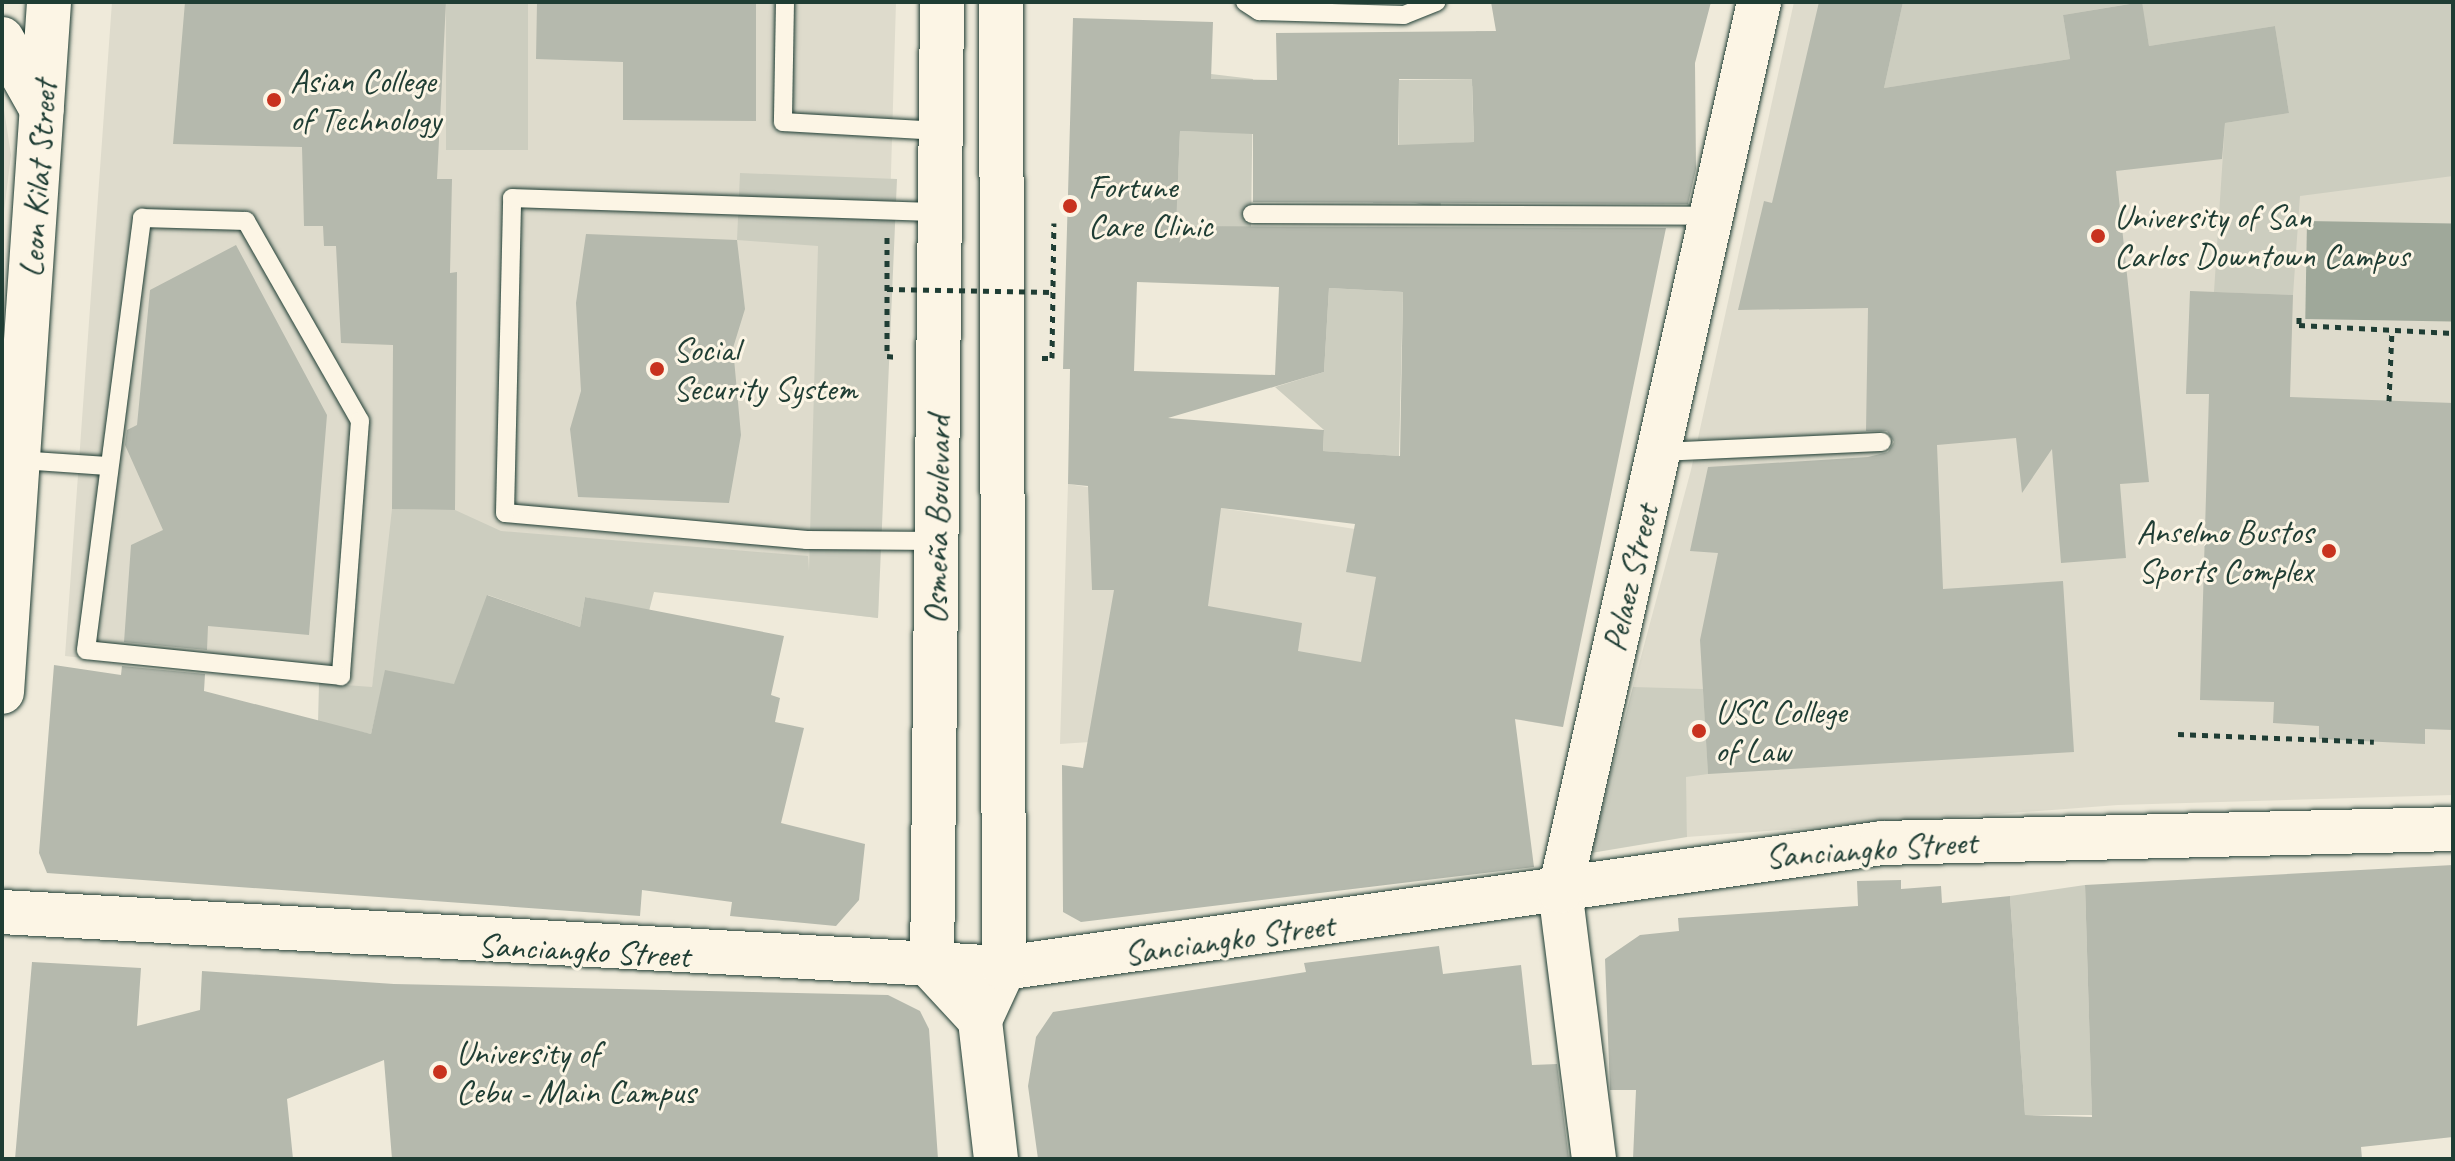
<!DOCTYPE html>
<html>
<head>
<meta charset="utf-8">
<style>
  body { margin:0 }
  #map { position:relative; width:2455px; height:1161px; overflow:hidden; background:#efeada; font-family:Caveat,sans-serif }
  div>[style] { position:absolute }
  .built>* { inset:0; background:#dedbcc }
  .green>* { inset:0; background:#cccdbf; transform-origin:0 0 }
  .water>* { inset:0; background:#9fa89a; transform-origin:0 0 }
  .building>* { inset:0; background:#b5b9ad }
  .path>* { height:5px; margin-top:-2.5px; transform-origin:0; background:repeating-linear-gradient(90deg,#1f3d34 0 6px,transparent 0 12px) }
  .roads { filter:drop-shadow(0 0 2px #1f3d34) drop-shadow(0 0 2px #1f3d34) }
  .service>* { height:18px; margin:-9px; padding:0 9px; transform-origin:9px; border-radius:9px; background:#fcf5e5 }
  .tertiary>* { height:44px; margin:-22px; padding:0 22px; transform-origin:22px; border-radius:22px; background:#fcf5e5 }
  .secondary>* { height:44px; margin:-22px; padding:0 22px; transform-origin:22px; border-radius:22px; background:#fcf5e5 }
  .primary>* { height:44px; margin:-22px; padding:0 22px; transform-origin:22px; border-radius:22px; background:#fcf5e5 }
  .path-bridge>* { height:5px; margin-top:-2.5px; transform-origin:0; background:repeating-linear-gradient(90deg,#1f3d34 0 6px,transparent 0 12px) }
  .dots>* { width:22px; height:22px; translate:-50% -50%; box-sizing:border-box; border:4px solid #fcf5e5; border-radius:50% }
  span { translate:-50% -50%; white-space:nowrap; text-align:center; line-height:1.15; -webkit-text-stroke:6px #fcf5e5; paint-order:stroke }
  .poi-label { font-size:34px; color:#1f3d34 }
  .left { translate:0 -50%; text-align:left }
  .right { translate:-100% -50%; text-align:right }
  .street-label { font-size:34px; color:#1f3d34 }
  .frame { position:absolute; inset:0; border:4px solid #1f3d34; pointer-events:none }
</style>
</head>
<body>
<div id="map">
  <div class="built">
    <div style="clip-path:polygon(112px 2px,896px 2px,878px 618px,388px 558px,372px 688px,65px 656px)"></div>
    <div style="clip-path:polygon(1794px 2px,2453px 2px,2453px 795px,2118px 805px,1687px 837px,1685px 776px,1608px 780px,1691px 470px)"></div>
    <div style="clip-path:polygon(2px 97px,11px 155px,2px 228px)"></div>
    <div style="clip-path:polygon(1068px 484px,1591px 566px,1563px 727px,1489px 715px,1060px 744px)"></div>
  </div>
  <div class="green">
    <div style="left:446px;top:2px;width:82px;height:148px"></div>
    <div style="clip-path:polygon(1903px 2px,2453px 2px,2453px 176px,2300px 196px,2293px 295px,2214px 292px,2225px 123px,2289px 113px,2275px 26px,2149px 46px,2141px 2px,2063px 15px,2070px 59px,1884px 88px)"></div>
    <div style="clip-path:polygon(1476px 31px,1496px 32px,1539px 83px,1472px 86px,1474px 142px,1438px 144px,1441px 209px,1398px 199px,1399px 80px,1476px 79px)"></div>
    <div style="clip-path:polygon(1211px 74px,1253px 79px,1251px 228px,1167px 225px,1177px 199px,1180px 131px,1210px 132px)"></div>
    <div style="clip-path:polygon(740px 173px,897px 179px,878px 618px,654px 592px,649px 611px,585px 597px,580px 627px,488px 595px,468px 647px,508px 695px,386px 671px,371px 734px,318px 723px,319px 683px,372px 687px,392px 509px,455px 510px,501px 531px,808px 556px,809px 571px,818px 246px,737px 240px)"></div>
    <div style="clip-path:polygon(1329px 288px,1403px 292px,1399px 456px,1323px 451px,1324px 430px,1275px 387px,1324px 372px)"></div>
    <div style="clip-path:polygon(1633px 687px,1703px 689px,1708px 774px,1686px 777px,1687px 837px,1591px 853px)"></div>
    <div style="clip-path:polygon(2085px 885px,2092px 1115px,2025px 1115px,2010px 896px)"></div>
  </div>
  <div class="water">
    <div style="left:2307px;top:221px;width:146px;height:98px;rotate:1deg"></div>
  </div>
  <div class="building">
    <div style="clip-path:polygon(185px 2px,446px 2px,437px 179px,452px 179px,450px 273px,457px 272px,455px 510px,392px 509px,393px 345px,341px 343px,336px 246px,324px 246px,323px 226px,304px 226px,302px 147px,173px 144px)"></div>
    <div style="clip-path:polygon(537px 2px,756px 2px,756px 121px,623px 120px,623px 62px,536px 59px)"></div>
    <div style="clip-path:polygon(evenodd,1491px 2px,1711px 2px,1695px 63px,1696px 169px,1688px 204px,1253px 202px,1253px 134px,1180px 131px,1176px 226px,1666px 228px,1563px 727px,1515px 719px,1534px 867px,1081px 922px,1063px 912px,1062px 765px,1083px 768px,1114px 590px,1092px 590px,1088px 486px,1068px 484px,1070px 369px,1063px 369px,1073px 18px,1213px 22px,1211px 79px,1277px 80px,1276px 33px,1496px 31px,1491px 2px,1399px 79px,1472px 79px,1474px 142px,1398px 145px,1399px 79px,1491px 2px,1137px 282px,1279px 287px,1275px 375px,1134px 371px,1137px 282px,1491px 2px,1329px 288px,1403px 292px,1400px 456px,1323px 451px,1324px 430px,1168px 418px,1324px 372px,1329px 288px,1491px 2px,1221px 508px,1355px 524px,1346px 572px,1376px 577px,1361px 662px,1298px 651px,1302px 623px,1208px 606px,1221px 508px)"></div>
    <div style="clip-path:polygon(1819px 2px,1903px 2px,1884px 88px,2070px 59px,2063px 15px,2142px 2px,2149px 46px,2275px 26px,2289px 113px,2225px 123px,2222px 159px,2116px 171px,2149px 482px,2120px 484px,2126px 558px,2061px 563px,2052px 449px,2022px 493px,2016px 438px,1937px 445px,1943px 589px,2063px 581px,2074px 752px,1708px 774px,1700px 640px,1718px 553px,1690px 551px,1708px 467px,1868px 457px,1888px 452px,1894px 442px,1887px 431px,1866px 431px,1868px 308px,1738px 310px,1764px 201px,1772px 203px)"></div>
    <div style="clip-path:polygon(586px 234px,737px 240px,745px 309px,733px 348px,741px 435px,729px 503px,578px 497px,570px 429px,581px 391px,576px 303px)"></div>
    <div style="clip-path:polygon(236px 245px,327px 415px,309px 635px,208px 626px,207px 650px,124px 642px,131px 545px,163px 530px,125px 445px,127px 430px,137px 425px,150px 290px)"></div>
    <div style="clip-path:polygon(2190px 291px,2293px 295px,2290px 397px,2453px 403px,2453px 730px,2425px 729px,2425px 744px,2319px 739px,2319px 726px,2273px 723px,2274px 702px,2200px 700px,2209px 394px,2186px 394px)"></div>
    <div style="clip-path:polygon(487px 595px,580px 627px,585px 597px,784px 636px,771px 695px,780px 698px,775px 722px,804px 728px,781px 823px,865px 844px,859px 900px,836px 926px,730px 916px,732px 902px,642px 890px,640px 916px,47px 873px,39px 853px,54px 665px,121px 675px,122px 666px,205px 674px,204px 691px,371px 734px,385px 670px,454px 684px)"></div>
    <div style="clip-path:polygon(2453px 865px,2453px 1137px,2361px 1147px,2362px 1159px,1633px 1159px,1636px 1090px,1610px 1090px,1605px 959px,1640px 935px,1679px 931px,1678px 918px,1858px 906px,1857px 881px,1901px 880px,1901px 889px,1941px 886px,1942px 903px,2010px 896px,2025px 1115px,2092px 1117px,2085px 885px)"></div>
    <div style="clip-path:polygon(1439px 946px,1443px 974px,1521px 965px,1532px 1065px,1557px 1064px,1569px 1159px,1038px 1159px,1028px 1086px,1036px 1037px,1053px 1012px,1306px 972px,1304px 963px)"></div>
    <div style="clip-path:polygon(32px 962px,141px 968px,137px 1026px,200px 1010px,202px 971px,394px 984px,888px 995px,920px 1011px,929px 1029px,938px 1159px,392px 1159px,384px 1060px,287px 1099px,293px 1159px,15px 1159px)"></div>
  </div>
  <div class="path">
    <div style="left:887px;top:237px;width:119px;rotate:90deg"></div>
    <div style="left:887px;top:356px;width:10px;rotate:6deg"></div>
    <div style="left:2299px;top:317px;width:8px;rotate:90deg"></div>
    <div style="left:2299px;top:325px;width:154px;rotate:3deg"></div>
    <div style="left:1042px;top:358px;width:10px"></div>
    <div style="left:1052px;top:358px;width:135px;rotate:-89.2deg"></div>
    <div style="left:2389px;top:401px;width:71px;rotate:-87.6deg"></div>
    <div style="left:2178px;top:734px;width:196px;rotate:2.3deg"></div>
  </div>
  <div class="roads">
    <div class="service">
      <div style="left:785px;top:2px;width:120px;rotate:91deg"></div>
      <div style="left:783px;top:122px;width:157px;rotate:3.3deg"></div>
      <div style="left:1245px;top:2px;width:17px;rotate:33deg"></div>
      <div style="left:1259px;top:11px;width:145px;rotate:1.6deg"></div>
      <div style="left:1404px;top:15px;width:35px;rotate:-22deg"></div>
      <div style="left:1252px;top:214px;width:459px;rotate:0.2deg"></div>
      <div style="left:142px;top:218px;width:104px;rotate:1.7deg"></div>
      <div style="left:246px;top:221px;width:230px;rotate:60.3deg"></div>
      <div style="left:360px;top:421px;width:256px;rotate:94.3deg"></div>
      <div style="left:341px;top:676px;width:256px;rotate:-174.2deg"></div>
      <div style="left:86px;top:650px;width:436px;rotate:-82.6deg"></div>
      <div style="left:1658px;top:452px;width:224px;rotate:-2.6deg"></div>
      <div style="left:19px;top:460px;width:87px;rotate:3.9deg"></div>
      <div style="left:938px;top:541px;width:131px;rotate:-179.6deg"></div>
      <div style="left:807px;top:540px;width:303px;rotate:-174.9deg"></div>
      <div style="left:505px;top:513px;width:315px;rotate:-88.7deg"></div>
      <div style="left:512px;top:198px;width:427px;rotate:1.9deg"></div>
    </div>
    <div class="tertiary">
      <div style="left:2px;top:692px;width:692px;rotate:-86.1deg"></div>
      <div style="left:2px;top:912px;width:1004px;rotate:3.2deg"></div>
      <div style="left:1004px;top:968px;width:887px;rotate:-8.1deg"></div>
      <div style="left:1882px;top:843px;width:571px;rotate:-1.4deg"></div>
      <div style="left:1594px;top:1159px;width:270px;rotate:-97.2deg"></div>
      <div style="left:1560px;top:891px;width:911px;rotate:-77.38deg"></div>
    </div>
    <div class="secondary">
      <div style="left:942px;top:2px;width:966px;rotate:90.59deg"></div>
      <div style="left:932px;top:968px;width:71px;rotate:47.3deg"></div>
      <div style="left:996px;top:1159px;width:140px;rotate:-96.6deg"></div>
      <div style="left:980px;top:1020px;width:57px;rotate:-65.2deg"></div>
      <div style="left:1004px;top:968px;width:966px;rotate:-90.18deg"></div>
    </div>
    <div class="primary">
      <div style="left:2px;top:39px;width:81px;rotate:60.6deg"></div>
    </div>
  </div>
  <div class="path-bridge">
    <div style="left:887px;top:289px;width:166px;rotate:1deg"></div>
  </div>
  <div class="dots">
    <div style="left:274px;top:100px;background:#c8321e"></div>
    <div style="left:1070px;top:206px;background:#c8321e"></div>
    <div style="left:2098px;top:236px;background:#c8321e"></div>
    <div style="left:657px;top:369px;background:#c8321e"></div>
    <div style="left:2329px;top:551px;background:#c8321e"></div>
    <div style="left:1699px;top:731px;background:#c8321e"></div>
    <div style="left:440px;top:1072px;background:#c8321e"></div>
  </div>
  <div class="poi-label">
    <span class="left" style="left:290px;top:100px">Asian College<br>of Technology</span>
    <span class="left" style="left:1088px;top:206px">Fortune<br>Care Clinic</span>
    <span class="left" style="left:2114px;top:236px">University of San<br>Carlos Downtown Campus</span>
    <span class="left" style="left:673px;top:369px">Social<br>Security System</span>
    <span class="right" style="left:2313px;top:551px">Anselmo Bustos<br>Sports Complex</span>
    <span class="left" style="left:1715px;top:731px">USC College<br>of Law</span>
    <span class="left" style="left:456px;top:1072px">University of<br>Cebu - Main Campus</span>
  </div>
  <div class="street-label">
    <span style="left:38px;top:179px;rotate:-86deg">Leon Kilat Street</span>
    <span style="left:937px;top:520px;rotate:-89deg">Osmeña Boulevard</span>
    <span style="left:1630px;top:578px;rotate:-77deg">Pelaez Street</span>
    <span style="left:1871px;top:849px;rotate:-4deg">Sanciangko Street</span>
    <span style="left:1229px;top:939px;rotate:-8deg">Sanciangko Street</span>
    <span style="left:584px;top:950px;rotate:3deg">Sanciangko Street</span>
  </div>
  <div class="frame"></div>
</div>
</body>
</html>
